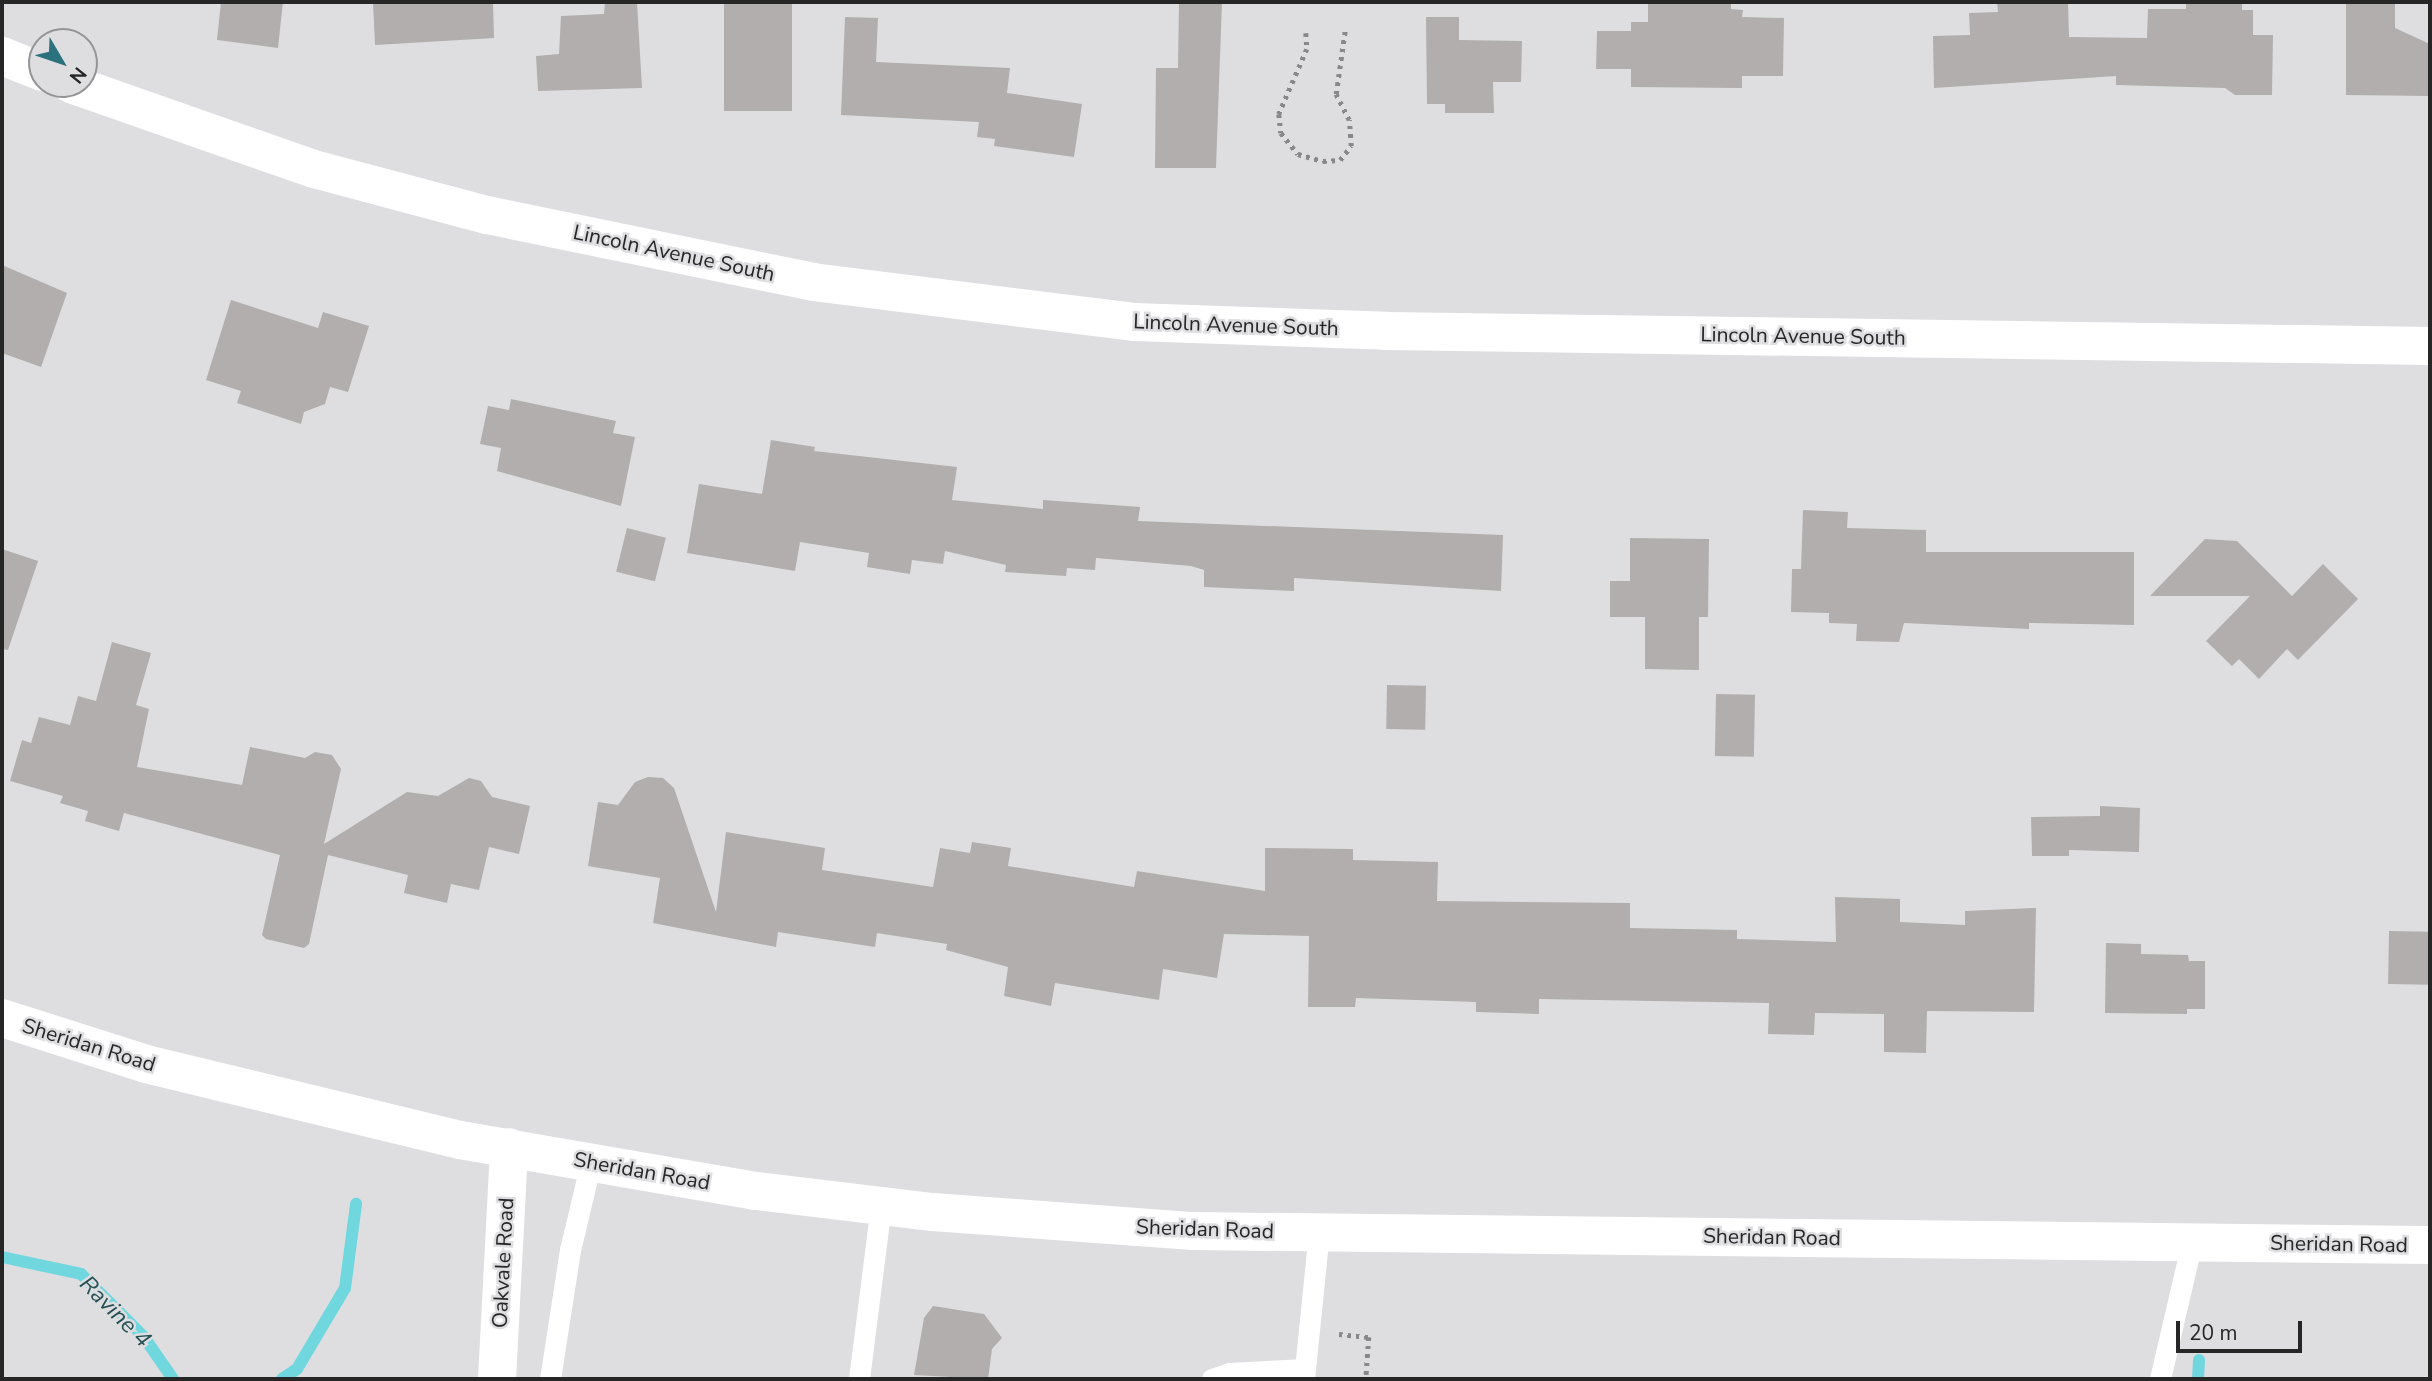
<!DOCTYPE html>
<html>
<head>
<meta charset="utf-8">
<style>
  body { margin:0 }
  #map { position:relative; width:2432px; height:1381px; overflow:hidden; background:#dedee1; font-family:"Nunito Sans",sans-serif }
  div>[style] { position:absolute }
  .stream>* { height:12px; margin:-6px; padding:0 6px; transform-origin:6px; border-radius:6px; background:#71d7de }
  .building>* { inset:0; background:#b1aead; transform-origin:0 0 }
  .path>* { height:4.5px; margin-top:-2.25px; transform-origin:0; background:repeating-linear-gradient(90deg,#88888a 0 3.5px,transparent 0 8.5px) }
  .service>* { height:21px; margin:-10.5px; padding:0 10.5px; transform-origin:10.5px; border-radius:10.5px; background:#fff }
  .minor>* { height:38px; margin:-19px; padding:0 19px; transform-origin:19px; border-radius:19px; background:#fff }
  .tertiary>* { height:38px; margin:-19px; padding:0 19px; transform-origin:19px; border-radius:19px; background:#fff }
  span { translate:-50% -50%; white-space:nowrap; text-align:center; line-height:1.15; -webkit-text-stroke:5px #dedee1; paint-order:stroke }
  .street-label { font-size:21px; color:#262627 }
  .water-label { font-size:23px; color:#235154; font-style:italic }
  .frame { position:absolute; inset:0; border:4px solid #262627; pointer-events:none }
  .north { position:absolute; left:28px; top:28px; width:70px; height:70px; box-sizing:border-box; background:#dedee1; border:2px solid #949497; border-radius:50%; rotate:129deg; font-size:19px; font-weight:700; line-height:28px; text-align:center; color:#262627 }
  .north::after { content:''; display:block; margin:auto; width:24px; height:32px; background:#2b727e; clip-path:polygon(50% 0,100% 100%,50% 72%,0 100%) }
  .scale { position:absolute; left:2176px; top:1321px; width:126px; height:32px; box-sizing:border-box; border:4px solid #262627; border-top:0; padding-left:9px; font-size:21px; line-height:24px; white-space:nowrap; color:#262627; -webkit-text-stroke:5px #dedee1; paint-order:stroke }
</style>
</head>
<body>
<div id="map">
  <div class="stream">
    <div style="left:2px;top:1257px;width:81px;rotate:12.1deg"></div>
    <div style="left:81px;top:1274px;width:89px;rotate:45deg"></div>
    <div style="left:144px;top:1337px;width:51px;rotate:55.4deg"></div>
    <div style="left:282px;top:1379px;width:18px;rotate:-34deg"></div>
    <div style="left:297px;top:1369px;width:94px;rotate:-59.3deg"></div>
    <div style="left:345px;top:1288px;width:85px;rotate:-82.5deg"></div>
    <div style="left:2198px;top:1379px;width:19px;rotate:-87deg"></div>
  </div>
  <div class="building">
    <div style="clip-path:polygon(221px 2px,283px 2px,278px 48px,217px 40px)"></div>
    <div style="clip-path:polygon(373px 2px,493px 2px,494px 38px,375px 45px)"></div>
    <div style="clip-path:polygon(605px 2px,637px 2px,642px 88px,538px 91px,536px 56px,559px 54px,561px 16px,604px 14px)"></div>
    <div style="left:724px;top:2px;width:68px;height:109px"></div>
    <div style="clip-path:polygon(1179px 2px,1222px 2px,1216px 168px,1155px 168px,1156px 68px,1178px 68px)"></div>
    <div style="clip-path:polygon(1648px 2px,1731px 2px,1731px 9px,1743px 10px,1742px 17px,1784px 18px,1783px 76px,1742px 76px,1742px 88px,1631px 87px,1631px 69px,1596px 69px,1597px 31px,1631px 31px,1631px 22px,1648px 22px)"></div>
    <div style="clip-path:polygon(1997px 2px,2068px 2px,2069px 37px,2147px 38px,2148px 9px,2186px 9px,2186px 2px,2242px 2px,2242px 10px,2253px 10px,2253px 35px,2273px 35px,2272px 95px,2235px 95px,2225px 88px,2116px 85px,2116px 76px,1934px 88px,1933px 36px,1970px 35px,1969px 13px,1998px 12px)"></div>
    <div style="clip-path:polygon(2346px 2px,2395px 2px,2395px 28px,2430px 44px,2430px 96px,2346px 95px)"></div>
    <div style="clip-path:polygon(845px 17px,878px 18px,876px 62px,1010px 68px,1007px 93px,1082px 104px,1074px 157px,994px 146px,995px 139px,977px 137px,979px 122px,841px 115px)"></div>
    <div style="clip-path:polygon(1426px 17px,1459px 17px,1459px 40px,1522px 41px,1521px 82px,1493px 82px,1494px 113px,1445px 113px,1445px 104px,1427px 104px)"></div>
    <div style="clip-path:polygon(2px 265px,67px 293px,41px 367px,2px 353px)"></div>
    <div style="clip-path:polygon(231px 300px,318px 328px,323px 312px,369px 326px,348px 392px,330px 387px,325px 404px,304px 412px,301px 424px,237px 403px,241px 391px,206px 380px)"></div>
    <div style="clip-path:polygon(511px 399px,616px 421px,613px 433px,635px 437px,621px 506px,497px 471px,501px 448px,480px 444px,488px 406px,509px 410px)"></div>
    <div style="clip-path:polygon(771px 440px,815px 447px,814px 451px,957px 467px,952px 500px,1043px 509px,1043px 500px,1140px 507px,1138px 521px,1503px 535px,1501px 591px,1294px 578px,1294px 591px,1204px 587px,1204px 570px,1191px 566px,1096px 558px,1095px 570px,1067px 568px,1066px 576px,1005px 572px,1006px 565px,945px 551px,943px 564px,912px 560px,910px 574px,867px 567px,869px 553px,800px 542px,795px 571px,687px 553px,699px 484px,762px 494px)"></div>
    <div style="clip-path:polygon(1803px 510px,1848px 512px,1847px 528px,1926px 530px,1926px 552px,2134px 552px,2134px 625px,2029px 623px,2029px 629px,1904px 623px,1899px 642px,1856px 641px,1857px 624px,1829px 623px,1829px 613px,1791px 612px,1792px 569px,1801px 569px)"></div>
    <div style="left:627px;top:528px;width:40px;height:45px;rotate:14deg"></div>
    <div style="clip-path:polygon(1630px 538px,1709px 539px,1708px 617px,1699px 617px,1699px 670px,1645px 669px,1645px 617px,1610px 617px,1610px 581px,1630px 581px)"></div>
    <div style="clip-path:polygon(2205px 539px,2237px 541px,2292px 596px,2323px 564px,2358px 599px,2298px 660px,2287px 649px,2259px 679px,2239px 659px,2232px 666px,2206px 641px,2250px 596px,2150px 596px)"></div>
    <div style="clip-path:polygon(2px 549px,38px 561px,8px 650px,2px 649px)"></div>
    <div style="clip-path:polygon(112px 642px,151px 653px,136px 705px,149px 709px,137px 767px,242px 785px,250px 747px,305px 758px,315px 752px,332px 755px,341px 769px,324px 844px,407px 792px,438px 796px,469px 778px,481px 781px,492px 797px,530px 806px,519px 854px,489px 847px,479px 890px,451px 884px,447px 903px,404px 893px,408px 875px,328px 855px,309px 944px,304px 948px,266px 939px,262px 935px,280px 855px,124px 813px,119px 831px,85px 821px,88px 811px,60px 803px,63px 796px,10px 781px,22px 740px,31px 743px,39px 717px,70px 725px,78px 696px,96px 701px)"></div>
    <div style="left:1387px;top:685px;width:39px;height:44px;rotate:1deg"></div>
    <div style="left:1716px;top:694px;width:39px;height:62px;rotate:1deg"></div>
    <div style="clip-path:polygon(648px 777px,663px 778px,674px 788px,716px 912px,726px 832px,825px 848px,822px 870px,933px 887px,940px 848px,970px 853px,972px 842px,1011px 848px,1008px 866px,1134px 887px,1137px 871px,1265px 891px,1265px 848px,1353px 849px,1353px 860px,1438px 862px,1437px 901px,1630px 903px,1630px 928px,1737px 930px,1737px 939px,1836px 942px,1835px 897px,1900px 899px,1900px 922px,1965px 925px,1965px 911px,2036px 908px,2034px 1012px,1927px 1011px,1926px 1053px,1884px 1052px,1884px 1014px,1815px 1013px,1814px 1035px,1768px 1034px,1769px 1003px,1539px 999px,1539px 1014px,1476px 1012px,1476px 1002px,1356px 998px,1355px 1007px,1308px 1007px,1309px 936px,1224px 934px,1217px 978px,1163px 969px,1159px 1000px,1055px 983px,1051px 1006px,1004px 996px,1008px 967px,946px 950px,947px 944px,877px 933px,875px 947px,778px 932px,776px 947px,653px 923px,660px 878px,588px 866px,598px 802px,618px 805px,635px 782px)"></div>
    <div style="clip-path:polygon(2100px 806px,2140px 808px,2139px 852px,2069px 850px,2069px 856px,2032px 856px,2031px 817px,2100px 816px)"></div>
    <div style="left:2389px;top:931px;width:41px;height:53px;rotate:1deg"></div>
    <div style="clip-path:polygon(2106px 943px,2141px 944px,2141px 954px,2188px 955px,2189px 961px,2205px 961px,2205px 1009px,2187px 1009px,2187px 1014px,2105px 1013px)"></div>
    <div style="clip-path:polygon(933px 1306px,984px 1314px,1002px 1338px,992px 1349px,988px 1379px,914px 1375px,924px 1318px)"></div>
  </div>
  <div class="path">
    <div style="left:1306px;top:33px;width:16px;rotate:86deg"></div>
    <div style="left:1307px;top:49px;width:71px;rotate:113.3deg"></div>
    <div style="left:1279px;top:114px;width:19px;rotate:84deg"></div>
    <div style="left:1281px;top:133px;width:27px;rotate:51deg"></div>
    <div style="left:1298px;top:154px;width:26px;rotate:16deg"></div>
    <div style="left:1323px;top:161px;width:17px;rotate:-3deg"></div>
    <div style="left:1340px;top:160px;width:18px;rotate:-52deg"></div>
    <div style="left:1351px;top:146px;width:26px;rotate:-94deg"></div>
    <div style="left:1349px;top:120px;width:29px;rotate:-117deg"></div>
    <div style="left:1336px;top:94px;width:64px;rotate:-81.9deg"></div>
    <div style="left:1339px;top:1334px;width:30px;rotate:6deg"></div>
    <div style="left:1369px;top:1337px;width:42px;rotate:94.1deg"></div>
  </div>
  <div class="service">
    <div style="left:550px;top:1379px;width:131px;rotate:-81.2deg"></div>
    <div style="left:570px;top:1250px;width:90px;rotate:-76.6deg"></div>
    <div style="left:859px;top:1379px;width:174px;rotate:-82.8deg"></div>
    <div style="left:1212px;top:1379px;width:18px;rotate:-19deg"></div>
    <div style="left:1229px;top:1373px;width:76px;rotate:-3deg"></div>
    <div style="left:1304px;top:1379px;width:148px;rotate:-84.2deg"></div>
    <div style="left:2160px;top:1379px;width:141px;rotate:-76.9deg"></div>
  </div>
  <div class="minor">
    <div style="left:2px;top:56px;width:43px;rotate:21.8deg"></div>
    <div style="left:71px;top:84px;width:257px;rotate:19.3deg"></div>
    <div style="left:314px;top:169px;width:179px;rotate:14.9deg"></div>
    <div style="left:487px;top:215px;width:333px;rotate:11.6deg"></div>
    <div style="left:813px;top:282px;width:323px;rotate:7.1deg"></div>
    <div style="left:1134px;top:322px;width:253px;rotate:2deg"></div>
    <div style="left:1387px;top:331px;width:1043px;rotate:0.82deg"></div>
    <div style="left:497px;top:1379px;width:232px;rotate:-87deg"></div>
  </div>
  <div class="tertiary">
    <div style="left:2px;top:1018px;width:151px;rotate:17.7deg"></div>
    <div style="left:146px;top:1064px;width:323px;rotate:13.6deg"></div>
    <div style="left:460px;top:1140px;width:300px;rotate:9.8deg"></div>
    <div style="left:756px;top:1191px;width:178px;rotate:6.8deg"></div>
    <div style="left:933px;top:1212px;width:261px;rotate:4.2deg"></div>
    <div style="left:1193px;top:1231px;width:1237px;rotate:0.65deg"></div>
  </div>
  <div class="street-label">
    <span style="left:674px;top:253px;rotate:12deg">Lincoln Avenue South</span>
    <span style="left:1236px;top:325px;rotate:2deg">Lincoln Avenue South</span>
    <span style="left:1803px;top:336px;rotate:1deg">Lincoln Avenue South</span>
    <span style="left:89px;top:1045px;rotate:17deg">Sheridan Road</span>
    <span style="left:642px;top:1171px;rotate:10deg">Sheridan Road</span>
    <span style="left:1205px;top:1229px;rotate:2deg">Sheridan Road</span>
    <span style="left:1772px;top:1237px;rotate:1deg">Sheridan Road</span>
    <span style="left:2339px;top:1244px;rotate:1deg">Sheridan Road</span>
    <span style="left:503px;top:1263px;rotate:-87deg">Oakvale Road</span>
  </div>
  <div class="water-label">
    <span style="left:115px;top:1312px;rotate:45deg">Ravine 4</span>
  </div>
  <div class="frame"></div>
  <div class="north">N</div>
  <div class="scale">20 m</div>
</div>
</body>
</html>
